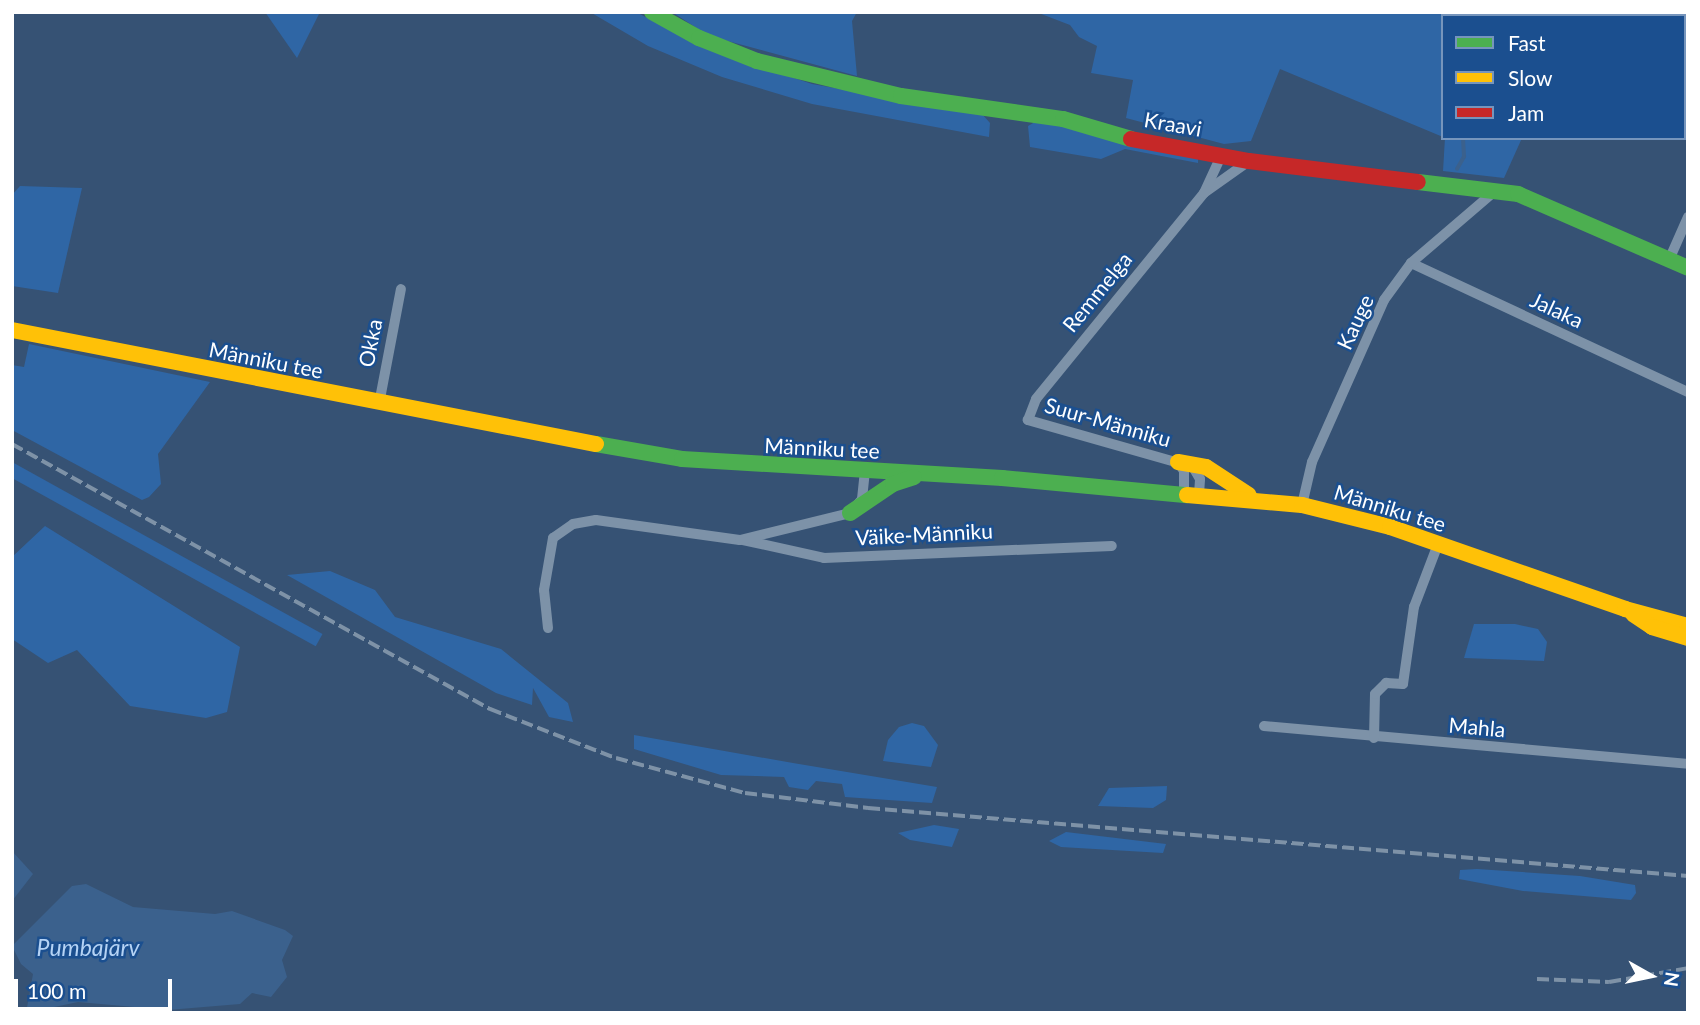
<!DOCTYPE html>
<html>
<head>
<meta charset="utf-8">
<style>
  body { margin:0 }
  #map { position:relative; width:1700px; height:1025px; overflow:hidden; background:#365274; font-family:Lato,sans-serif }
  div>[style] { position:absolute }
  .green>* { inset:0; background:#2f66a5; transform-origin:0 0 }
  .water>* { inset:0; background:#3b618d }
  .stream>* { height:3.5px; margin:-1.75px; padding:0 1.75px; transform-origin:1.75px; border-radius:1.75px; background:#3b618d }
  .street>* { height:10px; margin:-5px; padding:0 5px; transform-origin:5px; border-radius:5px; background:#7d92a8 }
  .fast>* { height:16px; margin:-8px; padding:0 8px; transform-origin:8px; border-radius:8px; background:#4caf50 }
  .slow>* { height:16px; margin:-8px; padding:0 8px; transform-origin:8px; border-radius:8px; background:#ffc107 }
  .jam>* { height:16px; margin:-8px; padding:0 8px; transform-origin:8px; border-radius:8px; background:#c62828 }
  .rail>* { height:3.5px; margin-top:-1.75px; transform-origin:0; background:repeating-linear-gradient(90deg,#7e92a7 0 12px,transparent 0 17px) }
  span { translate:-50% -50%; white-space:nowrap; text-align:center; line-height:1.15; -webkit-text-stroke:5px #1b4f8f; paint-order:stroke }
  .street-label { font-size:21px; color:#fff }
  .water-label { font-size:23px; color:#b5d3f5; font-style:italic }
  .frame { position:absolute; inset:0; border:14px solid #fff; pointer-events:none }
  .legend { position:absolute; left:1441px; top:14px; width:245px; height:126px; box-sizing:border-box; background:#1b4f8f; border:2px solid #7695bc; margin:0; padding:9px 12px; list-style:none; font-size:21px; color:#fff }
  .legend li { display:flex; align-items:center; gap:14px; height:35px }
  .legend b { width:35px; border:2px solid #7695bc }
  .north { position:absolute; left:1616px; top:941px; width:70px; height:70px; -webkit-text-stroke:5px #1b4f8f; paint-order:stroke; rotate:99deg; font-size:19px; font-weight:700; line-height:28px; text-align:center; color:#fff }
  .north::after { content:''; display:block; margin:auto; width:24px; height:32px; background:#fff; clip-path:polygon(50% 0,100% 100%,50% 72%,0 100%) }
  .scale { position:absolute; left:14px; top:979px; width:158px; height:32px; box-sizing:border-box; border:4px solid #fff; border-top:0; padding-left:9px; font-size:21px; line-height:24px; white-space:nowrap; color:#fff; -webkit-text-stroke:5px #1b4f8f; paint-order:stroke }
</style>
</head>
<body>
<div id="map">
  <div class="green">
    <div style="clip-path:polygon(265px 12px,320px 12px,297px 58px)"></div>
    <div style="clip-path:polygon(590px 12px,636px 12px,702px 47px,812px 84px,982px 114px,990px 123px,989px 137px,812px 104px,722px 77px,648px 46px)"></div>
    <div style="clip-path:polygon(672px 12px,857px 12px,852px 21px,857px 76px,709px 36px)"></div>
    <div style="clip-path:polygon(1036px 12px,1588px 12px,1443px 16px,1443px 137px,1280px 69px,1251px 141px,1224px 144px,1126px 118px,1133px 80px,1091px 73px,1097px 46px,1079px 37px,1070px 25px)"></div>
    <div style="clip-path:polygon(1040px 119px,1198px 157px,1198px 163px,1125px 149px,1101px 159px,1030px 147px,1028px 126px)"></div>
    <div style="clip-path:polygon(1445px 138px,1522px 138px,1504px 178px,1443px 171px)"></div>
    <div style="clip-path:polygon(20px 186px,82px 188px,58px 293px,12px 286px,12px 195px)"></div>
    <div style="clip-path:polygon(29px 344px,210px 382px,158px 454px,161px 484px,149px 497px,142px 500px,12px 430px,12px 365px,24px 367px)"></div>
    <div style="left:12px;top:462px;width:355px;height:14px;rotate:29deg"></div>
    <div style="clip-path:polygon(45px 526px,240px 647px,227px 712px,206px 718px,130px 706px,77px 650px,48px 663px,12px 639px,12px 557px)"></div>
    <div style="clip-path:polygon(330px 571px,375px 590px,395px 617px,501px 649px,568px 703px,573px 722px,549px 717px,533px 688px,532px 705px,496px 693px,287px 575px)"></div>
    <div style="clip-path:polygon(1474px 624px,1515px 624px,1538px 629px,1547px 642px,1544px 661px,1464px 658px)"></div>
    <div style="clip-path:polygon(912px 723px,924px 726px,938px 745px,931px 767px,883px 761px,888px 740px,899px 727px)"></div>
    <div style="clip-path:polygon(634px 735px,793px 763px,937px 787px,932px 803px,845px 797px,842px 784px,816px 781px,808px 790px,789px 787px,784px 777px,721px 775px,634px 749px)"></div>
    <div style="clip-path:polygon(1167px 786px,1166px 800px,1153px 808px,1098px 806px,1109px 788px)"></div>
    <div style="clip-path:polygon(934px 825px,959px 829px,952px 847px,910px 840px,898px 833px)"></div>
    <div style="clip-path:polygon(1066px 832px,1166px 844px,1163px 853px,1061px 847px,1049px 841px)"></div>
    <div style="clip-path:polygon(1477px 869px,1580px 876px,1635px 885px,1636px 893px,1631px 900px,1523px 891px,1459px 879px,1460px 870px)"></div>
  </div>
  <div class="water">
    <div style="clip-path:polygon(12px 851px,33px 874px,12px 901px)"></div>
    <div style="clip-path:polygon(86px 884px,133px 907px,215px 914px,232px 911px,285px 930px,293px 936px,282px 960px,287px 977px,271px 997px,252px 993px,240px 1004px,168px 1010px,78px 1002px,26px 1013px,33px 974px,21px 964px,12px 946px,72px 886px)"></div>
  </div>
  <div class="stream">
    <div style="left:1514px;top:12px;width:8px;rotate:30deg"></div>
    <div style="left:1484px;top:16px;width:4px;rotate:-90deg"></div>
    <div style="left:1457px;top:169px;width:14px;rotate:-60deg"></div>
    <div style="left:1464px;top:157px;width:19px;rotate:-93deg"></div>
  </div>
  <div class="street">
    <div style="left:1684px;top:98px;width:4px;rotate:14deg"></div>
    <div style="left:1204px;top:193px;width:55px;rotate:-35.4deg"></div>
    <div style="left:1669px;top:260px;width:47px;rotate:-66.2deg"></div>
    <div style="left:1411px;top:263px;width:306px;rotate:25deg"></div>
    <div style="left:379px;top:404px;width:117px;rotate:-79.2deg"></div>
    <div style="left:1178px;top:462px;width:11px;rotate:56deg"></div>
    <div style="left:1184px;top:471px;width:22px;rotate:90deg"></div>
    <div style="left:1199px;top:494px;width:15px;rotate:-86deg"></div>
    <div style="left:1200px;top:479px;width:14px;rotate:-120deg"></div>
    <div style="left:1193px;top:467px;width:172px;rotate:-164.1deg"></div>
    <div style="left:1028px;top:420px;width:22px;rotate:-69deg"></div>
    <div style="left:1036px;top:399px;width:266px;rotate:-50.8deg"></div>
    <div style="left:1204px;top:193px;width:43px;rotate:-65.2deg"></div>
    <div style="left:1302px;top:505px;width:44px;rotate:-76.9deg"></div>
    <div style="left:1312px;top:462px;width:177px;rotate:-66deg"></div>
    <div style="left:1384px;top:300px;width:46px;rotate:-53.9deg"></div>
    <div style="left:1411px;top:263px;width:111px;rotate:-40.6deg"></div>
    <div style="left:743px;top:540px;width:83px;rotate:12.5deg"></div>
    <div style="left:824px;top:558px;width:288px;rotate:-2.4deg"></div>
    <div style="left:548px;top:628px;width:38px;rotate:-96deg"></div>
    <div style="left:544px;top:590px;width:53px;rotate:-80.2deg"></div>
    <div style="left:553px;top:538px;width:24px;rotate:-35deg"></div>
    <div style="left:573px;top:524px;width:23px;rotate:-10deg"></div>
    <div style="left:596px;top:520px;width:145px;rotate:7.9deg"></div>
    <div style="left:740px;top:540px;width:113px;rotate:-13.8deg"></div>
    <div style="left:850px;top:513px;width:18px;rotate:-49deg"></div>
    <div style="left:862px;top:499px;width:28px;rotate:-84deg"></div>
    <div style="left:1264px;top:726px;width:426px;rotate:5.1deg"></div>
    <div style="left:1374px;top:738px;width:44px;rotate:-88.7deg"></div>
    <div style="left:1375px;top:694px;width:16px;rotate:-45deg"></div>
    <div style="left:1386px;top:683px;width:17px;rotate:3deg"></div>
    <div style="left:1403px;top:684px;width:78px;rotate:-81.9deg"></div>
    <div style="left:1414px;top:607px;width:67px;rotate:-69.1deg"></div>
  </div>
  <div class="fast">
    <div style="left:652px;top:12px;width:54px;rotate:29deg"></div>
    <div style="left:699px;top:38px;width:62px;rotate:21.6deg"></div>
    <div style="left:757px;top:61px;width:148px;rotate:13.7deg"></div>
    <div style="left:901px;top:96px;width:164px;rotate:8.1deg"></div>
    <div style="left:1063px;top:119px;width:71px;rotate:16.4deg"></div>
    <div style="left:1418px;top:182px;width:101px;rotate:6.8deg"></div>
    <div style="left:1518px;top:194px;width:185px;rotate:23.5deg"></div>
    <div style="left:596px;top:444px;width:87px;rotate:9.9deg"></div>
    <div style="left:682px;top:459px;width:321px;rotate:3.4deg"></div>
    <div style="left:1002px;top:478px;width:186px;rotate:5.3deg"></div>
    <div style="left:850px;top:513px;width:52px;rotate:-34deg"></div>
    <div style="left:893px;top:484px;width:22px;rotate:-18deg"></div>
  </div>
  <div class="slow">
    <div style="left:12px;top:330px;width:595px;rotate:11.05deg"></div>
    <div style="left:1178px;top:462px;width:28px;rotate:10deg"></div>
    <div style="left:1206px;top:467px;width:51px;rotate:33.1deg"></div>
    <div style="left:1187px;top:495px;width:115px;rotate:5deg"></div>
    <div style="left:1302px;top:505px;width:91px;rotate:14deg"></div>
    <div style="left:1390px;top:527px;width:249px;rotate:19.2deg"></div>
    <div style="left:1625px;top:609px;width:65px;rotate:15.1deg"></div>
    <div style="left:1633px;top:614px;width:23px;rotate:34deg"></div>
    <div style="left:1652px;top:627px;width:38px;rotate:17deg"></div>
  </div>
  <div class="jam">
    <div style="left:1131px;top:139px;width:120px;rotate:10.6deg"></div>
    <div style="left:1249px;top:161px;width:170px;rotate:7.1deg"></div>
  </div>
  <div class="rail">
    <div style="left:12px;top:444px;width:547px;rotate:29deg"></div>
    <div style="left:490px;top:709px;width:135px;rotate:21.3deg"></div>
    <div style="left:616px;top:758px;width:134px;rotate:15.2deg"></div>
    <div style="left:745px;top:793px;width:124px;rotate:7deg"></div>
    <div style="left:868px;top:808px;width:823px;rotate:4.74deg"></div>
    <div style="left:1537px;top:979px;width:72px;rotate:2.4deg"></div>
    <div style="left:1609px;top:982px;width:80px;rotate:-10deg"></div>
  </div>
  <div class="street-label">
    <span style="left:1173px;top:124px;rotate:10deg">Kraavi</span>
    <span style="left:1097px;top:292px;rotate:-51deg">Remmelga</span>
    <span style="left:1557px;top:310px;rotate:25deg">Jalaka</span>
    <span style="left:1355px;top:322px;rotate:-65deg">Kauge</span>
    <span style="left:370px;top:343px;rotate:-79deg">Okka</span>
    <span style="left:266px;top:360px;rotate:11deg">Männiku tee</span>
    <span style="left:1108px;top:422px;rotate:16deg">Suur-Männiku</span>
    <span style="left:822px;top:448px;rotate:3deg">Männiku tee</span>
    <span style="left:1390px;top:508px;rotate:17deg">Männiku tee</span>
    <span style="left:924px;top:534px;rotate:-3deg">Väike-Männiku</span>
    <span style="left:1477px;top:727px;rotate:5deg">Mahla</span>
  </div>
  <div class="water-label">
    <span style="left:88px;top:947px">Pumbajärv</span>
  </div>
  <div class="frame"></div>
  <ul class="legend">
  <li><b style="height:9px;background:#4caf50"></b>Fast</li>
  <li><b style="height:9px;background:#ffc107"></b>Slow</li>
  <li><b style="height:9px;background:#c62828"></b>Jam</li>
  </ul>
  <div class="north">N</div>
  <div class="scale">100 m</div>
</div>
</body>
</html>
